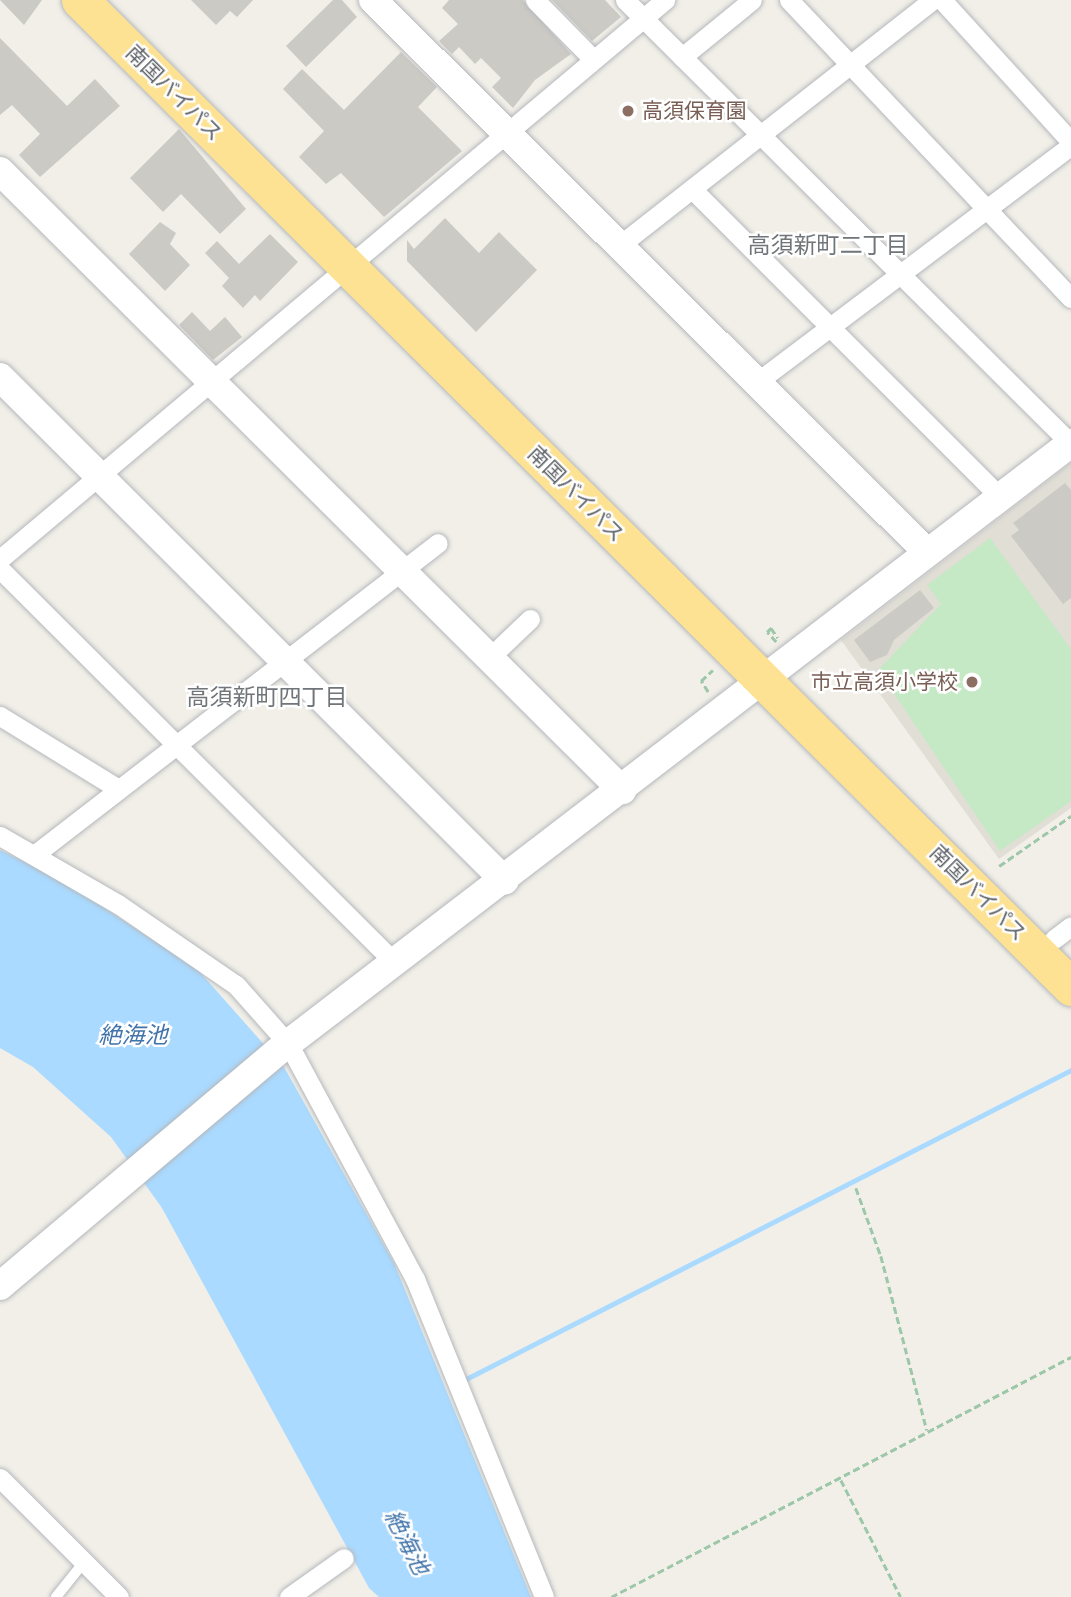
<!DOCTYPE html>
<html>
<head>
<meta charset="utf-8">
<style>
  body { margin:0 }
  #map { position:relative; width:1071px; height:1597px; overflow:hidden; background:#f1efe8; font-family:"DM Sans","Noto Sans JP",sans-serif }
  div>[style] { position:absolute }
  .education>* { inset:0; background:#e1ded6 }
  .green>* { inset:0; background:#c5e8c5 }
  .water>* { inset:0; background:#aadaff }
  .stream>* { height:5px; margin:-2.5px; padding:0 2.5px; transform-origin:2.5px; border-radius:2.5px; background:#aadaff }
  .building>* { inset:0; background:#cccac5 }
  .path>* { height:2.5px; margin-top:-1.25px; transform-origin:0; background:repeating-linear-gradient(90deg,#9cc7a9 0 7px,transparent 0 10.5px) }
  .roads { filter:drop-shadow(0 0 2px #b5b8bc) drop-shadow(0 0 2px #b5b8bc) }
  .lane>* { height:10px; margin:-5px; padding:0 5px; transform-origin:5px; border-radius:5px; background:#fff }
  .street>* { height:19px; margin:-9.5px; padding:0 9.5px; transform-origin:9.5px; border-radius:9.5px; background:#fff }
  .secondary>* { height:28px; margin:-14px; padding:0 14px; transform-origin:14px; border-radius:14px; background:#fff }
  .highway>* { height:37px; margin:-18.5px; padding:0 18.5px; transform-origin:18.5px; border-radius:18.5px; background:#fde293 }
  .dots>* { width:19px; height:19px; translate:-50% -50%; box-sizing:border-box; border:4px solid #fff; border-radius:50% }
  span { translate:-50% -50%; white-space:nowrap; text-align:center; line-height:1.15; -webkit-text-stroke:5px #fff; paint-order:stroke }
  .street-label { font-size:21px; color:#5f6368 }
  .education-label { font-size:21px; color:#785e54 }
  .left { translate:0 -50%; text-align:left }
  .right { translate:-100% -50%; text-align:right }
  .neighbourhood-label { font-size:23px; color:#70757a }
  .water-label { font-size:23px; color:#4174aa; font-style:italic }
</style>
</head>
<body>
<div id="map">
  <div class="education">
    <div style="clip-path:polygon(1071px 463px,1071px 808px,999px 859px,841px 640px)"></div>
  </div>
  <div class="green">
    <div style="clip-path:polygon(990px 538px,1071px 649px,1071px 801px,1000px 851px,878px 670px,941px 604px,927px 585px)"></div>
  </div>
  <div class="water">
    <div style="clip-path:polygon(0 850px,65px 882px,198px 970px,284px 1067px,394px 1263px,531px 1597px,379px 1597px,369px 1588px,162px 1208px,111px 1137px,33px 1067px,0 1048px)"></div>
  </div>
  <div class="stream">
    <div style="left:466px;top:1379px;width:679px;rotate:-27.06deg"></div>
  </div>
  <div class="building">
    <div style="clip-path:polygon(0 0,42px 0,24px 25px)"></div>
    <div style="clip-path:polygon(191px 0,253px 0,237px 17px,230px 11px,216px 25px)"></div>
    <div style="clip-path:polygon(333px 0,342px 0,357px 17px,306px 67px,286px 46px)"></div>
    <div style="clip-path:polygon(449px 0,523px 0,571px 54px,535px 80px,513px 108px,492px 87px,501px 78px,481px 58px,475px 64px,459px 47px,452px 54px,439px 41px,458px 24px,442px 8px)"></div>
    <div style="clip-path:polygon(552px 0,605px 0,621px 17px,592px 41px)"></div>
    <div style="clip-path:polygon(0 38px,67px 106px,95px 79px,120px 106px,40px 177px,19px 155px,40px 134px,12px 105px,0 115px)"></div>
    <div style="clip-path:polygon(401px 52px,437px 87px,418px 107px,462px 151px,384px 217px,341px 173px,326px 184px,299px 157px,324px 131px,283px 89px,302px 69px,344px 110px)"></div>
    <div style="clip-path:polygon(179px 129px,246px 209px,220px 234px,181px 194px,163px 212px,130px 178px)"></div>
    <div style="clip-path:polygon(445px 218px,479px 253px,499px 232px,537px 270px,476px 332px,407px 261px,407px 240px,414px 249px)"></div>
    <div style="clip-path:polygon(160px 222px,176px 233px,170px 244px,190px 265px,165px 291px,129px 254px)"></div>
    <div style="clip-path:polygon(270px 234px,298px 262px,260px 301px,255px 295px,243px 308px,222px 286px,229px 278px,205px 253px,217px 241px,239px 264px)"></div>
    <div style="clip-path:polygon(192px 312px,210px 331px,225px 317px,242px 337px,213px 360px,179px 325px)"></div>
    <div style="clip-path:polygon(1065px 483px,1071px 490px,1071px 598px,1063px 604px,1011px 536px,1019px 530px,1013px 523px)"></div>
    <div style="clip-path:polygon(920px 590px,934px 608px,894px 640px,887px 655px,870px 662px,854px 640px)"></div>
  </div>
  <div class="path">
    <div style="left:776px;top:642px;width:13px;rotate:-132deg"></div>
    <div style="left:767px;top:632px;width:6px;rotate:-45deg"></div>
    <div style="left:771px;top:628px;width:12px;rotate:55deg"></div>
    <div style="left:708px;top:692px;width:13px;rotate:-122deg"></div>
    <div style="left:701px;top:681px;width:16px;rotate:-43deg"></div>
    <div style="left:999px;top:866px;width:88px;rotate:-34.8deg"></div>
    <div style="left:856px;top:1188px;width:72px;rotate:69.8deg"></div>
    <div style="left:881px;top:1256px;width:180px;rotate:75.2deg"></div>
    <div style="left:841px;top:1480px;width:131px;rotate:62.9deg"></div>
    <div style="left:611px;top:1597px;width:519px;rotate:-27.55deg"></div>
  </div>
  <div class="roads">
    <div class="lane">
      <div style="left:56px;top:1597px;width:45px;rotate:-51.3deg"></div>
    </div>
    <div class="street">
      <div style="left:535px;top:0;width:83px;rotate:45.5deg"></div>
      <div style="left:625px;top:0;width:628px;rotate:44.87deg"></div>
      <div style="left:789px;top:0;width:410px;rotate:46.6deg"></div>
      <div style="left:942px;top:0;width:192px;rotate:47.7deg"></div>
      <div style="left:682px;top:57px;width:90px;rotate:-39.2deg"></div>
      <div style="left:692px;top:189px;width:436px;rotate:45deg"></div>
      <div style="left:620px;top:245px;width:397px;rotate:-38.1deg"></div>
      <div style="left:757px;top:382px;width:393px;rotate:-37deg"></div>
      <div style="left:0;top:559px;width:869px;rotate:-40.05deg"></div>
      <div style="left:0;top:569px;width:558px;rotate:44.93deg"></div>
      <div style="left:488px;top:659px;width:58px;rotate:-43.6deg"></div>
      <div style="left:0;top:716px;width:137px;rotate:31.6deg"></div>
      <div style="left:0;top:836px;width:136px;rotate:30deg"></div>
      <div style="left:118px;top:904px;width:143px;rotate:34.5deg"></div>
      <div style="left:236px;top:985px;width:80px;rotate:48.5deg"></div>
      <div style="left:289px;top:1045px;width:266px;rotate:61.7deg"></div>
      <div style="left:415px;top:1279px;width:343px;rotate:67.9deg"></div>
      <div style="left:34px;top:855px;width:510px;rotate:-37.68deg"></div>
      <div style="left:1054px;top:939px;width:21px;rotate:-37deg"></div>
      <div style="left:0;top:1478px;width:168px;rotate:45deg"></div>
      <div style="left:289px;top:1597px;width:67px;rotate:-35.3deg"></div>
    </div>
    <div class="secondary">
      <div style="left:373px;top:0;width:782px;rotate:44.9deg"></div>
      <div style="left:0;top:171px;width:878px;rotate:44.86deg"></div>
      <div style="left:0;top:377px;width:713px;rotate:44.94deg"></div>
      <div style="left:0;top:1286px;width:363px;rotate:-40.2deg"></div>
      <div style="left:277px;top:1052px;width:1001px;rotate:-37.49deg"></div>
    </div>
    <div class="highway">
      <div style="left:80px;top:0;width:1399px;rotate:44.88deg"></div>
    </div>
  </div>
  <div class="dots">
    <div style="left:628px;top:111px;background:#8d6e63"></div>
    <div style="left:972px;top:682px;background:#8d6e63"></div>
  </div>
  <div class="street-label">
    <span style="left:174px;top:93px;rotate:45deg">南国バイパス</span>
    <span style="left:576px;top:494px;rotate:45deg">南国バイパス</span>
    <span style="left:978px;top:893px;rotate:45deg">南国バイパス</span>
  </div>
  <div class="education-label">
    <span class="left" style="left:642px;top:111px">高須保育園</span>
    <span class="right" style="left:958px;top:682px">市立高須小学校</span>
  </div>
  <div class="neighbourhood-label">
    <span style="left:828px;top:245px">高須新町二丁目</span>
    <span style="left:267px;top:697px">高須新町四丁目</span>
  </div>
  <div class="water-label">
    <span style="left:133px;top:1035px">絶海池</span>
    <span style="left:407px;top:1542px;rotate:63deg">絶海池</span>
  </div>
</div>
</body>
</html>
